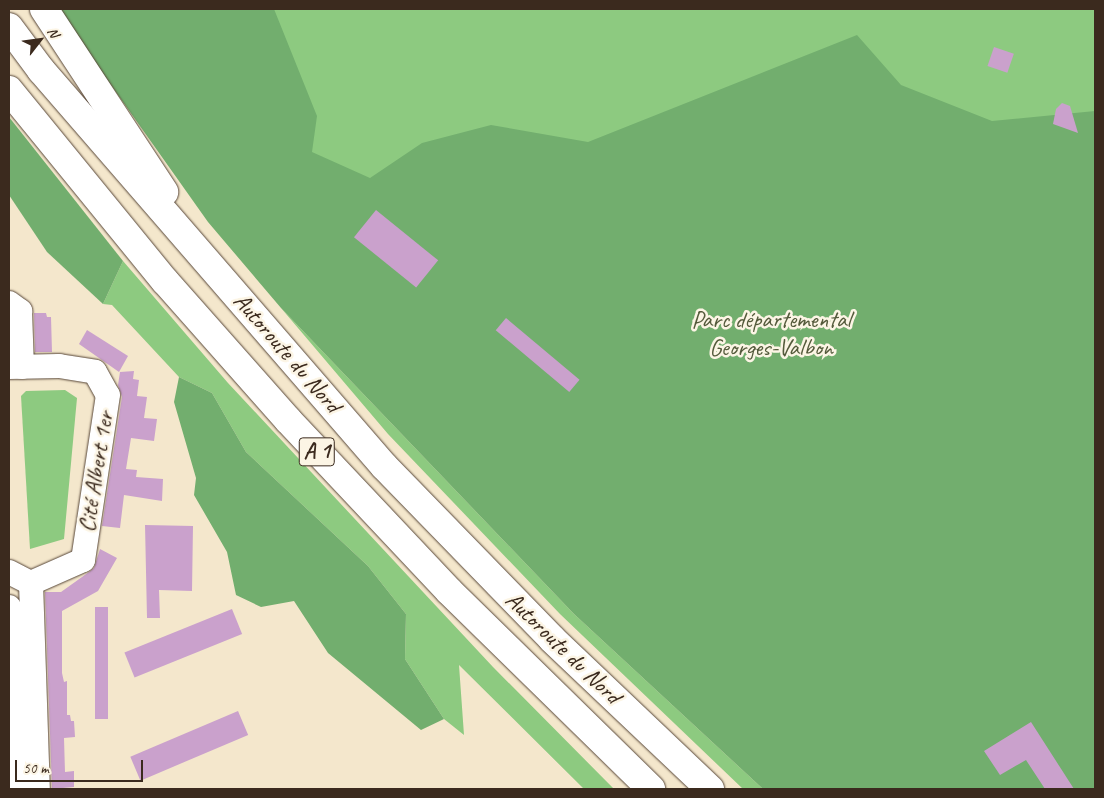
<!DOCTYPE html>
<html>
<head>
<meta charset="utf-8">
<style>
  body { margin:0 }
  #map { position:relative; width:1104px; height:798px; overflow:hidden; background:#f4e7cc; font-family:Caveat,sans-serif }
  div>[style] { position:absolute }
  .green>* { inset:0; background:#8dca80 }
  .forest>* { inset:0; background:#72ae6e }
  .building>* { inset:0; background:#caa1cc; transform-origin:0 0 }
  .roads { filter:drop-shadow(0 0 1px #574638) drop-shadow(0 0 1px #574638) }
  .minor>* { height:24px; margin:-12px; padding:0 12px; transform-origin:12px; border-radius:12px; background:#fff }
  .highway>* { height:28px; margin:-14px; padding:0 14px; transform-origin:14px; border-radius:14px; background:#fff }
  span { translate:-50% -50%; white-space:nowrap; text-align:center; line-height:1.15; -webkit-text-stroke:5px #fcf5e5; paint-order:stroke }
  .shield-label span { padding:1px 4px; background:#fcf5e5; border:1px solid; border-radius:4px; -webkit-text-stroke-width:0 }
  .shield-label { font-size:22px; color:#3b2a1e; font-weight:700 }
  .park-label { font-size:24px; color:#545a3b }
  .street-label { font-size:24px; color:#3b2a1e }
  .frame { position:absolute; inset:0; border:10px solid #3b2a1e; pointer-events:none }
  .north { position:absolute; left:15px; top:15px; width:50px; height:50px; -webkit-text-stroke:4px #fcf5e5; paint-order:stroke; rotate:60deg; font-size:14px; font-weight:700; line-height:20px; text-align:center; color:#3b2a1e }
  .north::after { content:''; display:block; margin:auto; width:18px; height:22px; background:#3b2a1e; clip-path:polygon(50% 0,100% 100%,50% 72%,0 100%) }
  .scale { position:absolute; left:15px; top:760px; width:128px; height:22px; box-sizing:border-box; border:2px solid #3b2a1e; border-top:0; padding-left:6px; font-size:15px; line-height:18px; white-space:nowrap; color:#3b2a1e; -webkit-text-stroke:4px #fcf5e5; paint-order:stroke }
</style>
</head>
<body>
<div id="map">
  <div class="green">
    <div style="clip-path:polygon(69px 9px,1095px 9px,1095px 721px)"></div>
    <div style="clip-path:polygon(123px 261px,228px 383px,493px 667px,614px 789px,584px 789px,459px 665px,464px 735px,444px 719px,405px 659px,406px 614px,368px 566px,246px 452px,212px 393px,179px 377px,112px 305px,103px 304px)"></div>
    <div style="clip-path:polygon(281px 308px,574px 614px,763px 789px,743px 789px,560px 614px,388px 434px)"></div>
    <div style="clip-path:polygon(65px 390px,77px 398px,64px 539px,30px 549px,21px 396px,26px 391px)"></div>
  </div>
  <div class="forest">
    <div style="clip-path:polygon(57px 9px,274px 9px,317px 116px,312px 152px,370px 178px,422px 143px,491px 125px,588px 142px,857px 35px,901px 85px,992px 121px,1095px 111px,1095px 789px,763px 789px,574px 614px,281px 308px,208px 222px)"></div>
    <div style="clip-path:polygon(9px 117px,123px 261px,103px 304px,47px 252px,9px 195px)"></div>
    <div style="clip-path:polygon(179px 377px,212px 393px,246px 452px,368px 566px,406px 614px,405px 659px,444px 719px,421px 730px,328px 653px,294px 601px,261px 607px,236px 595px,227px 552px,194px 495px,196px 478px,174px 402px)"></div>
  </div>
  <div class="building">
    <div style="left:994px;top:47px;width:21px;height:20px;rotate:19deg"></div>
    <div style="clip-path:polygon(1062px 103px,1070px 106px,1078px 133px,1053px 124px,1056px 109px)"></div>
    <div style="left:376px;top:210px;width:80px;height:35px;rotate:39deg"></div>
    <div style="clip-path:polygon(34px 313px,46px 313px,47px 317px,51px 317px,52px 352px,35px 352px)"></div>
    <div style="left:506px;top:318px;width:96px;height:16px;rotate:40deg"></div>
    <div style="clip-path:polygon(87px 330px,128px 356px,119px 372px,79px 344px)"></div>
    <div style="clip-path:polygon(134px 371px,133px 379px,139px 380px,137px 396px,147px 397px,144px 418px,157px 419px,154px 441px,131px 438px,126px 469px,137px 470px,136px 477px,163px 479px,162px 501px,124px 495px,120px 528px,102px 526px,122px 397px,118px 385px,120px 372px)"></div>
    <div style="clip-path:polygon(145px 525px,193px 526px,192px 591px,159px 590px,160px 618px,147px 618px)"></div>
    <div style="clip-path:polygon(100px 549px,117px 558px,98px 591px,62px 611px,62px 673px,64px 682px,67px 681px,67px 715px,70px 715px,71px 721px,74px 721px,75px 737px,64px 738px,65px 772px,74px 771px,74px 787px,52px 789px,45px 592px,61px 592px,89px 572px,94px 568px)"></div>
    <div style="left:95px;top:607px;width:13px;height:112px"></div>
    <div style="left:232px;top:609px;width:27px;height:116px;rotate:68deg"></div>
    <div style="left:238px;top:711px;width:26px;height:117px;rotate:67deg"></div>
    <div style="clip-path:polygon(1031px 722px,1074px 789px,1045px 789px,1026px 760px,1000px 775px,984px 751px)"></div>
  </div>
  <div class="roads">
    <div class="minor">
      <div style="left:9px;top:303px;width:14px;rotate:36deg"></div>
      <div style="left:20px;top:311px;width:56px;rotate:88deg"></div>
      <div style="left:9px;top:367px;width:50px;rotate:-1.1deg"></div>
      <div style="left:59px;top:366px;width:36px;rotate:9deg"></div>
      <div style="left:95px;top:372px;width:26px;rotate:61deg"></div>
      <div style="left:108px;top:395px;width:167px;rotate:98.6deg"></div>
      <div style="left:83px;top:560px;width:57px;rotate:156.1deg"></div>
      <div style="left:31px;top:583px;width:206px;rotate:88.1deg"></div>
      <div style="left:9px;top:572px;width:25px;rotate:27deg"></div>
      <div style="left:9px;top:607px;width:182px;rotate:88.1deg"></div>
    </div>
    <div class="highway">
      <div style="left:44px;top:9px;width:219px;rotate:56.7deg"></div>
      <div style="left:9px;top:27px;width:54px;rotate:53.3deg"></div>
      <div style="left:41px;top:70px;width:524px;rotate:49.1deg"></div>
      <div style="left:384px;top:466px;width:241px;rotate:45.8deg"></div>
      <div style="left:552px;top:639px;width:218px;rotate:43.5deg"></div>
      <div style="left:9px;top:90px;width:247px;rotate:50.8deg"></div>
      <div style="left:165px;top:281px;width:186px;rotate:48.5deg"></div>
      <div style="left:288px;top:420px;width:235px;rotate:46.7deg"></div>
      <div style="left:449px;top:591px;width:283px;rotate:44.4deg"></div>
    </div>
  </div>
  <div class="shield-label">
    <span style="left:317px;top:452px">A 1</span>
  </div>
  <div class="park-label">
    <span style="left:771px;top:334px">Parc départemental<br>Georges-Valbon</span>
  </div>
  <div class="street-label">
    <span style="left:287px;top:353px;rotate:49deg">Autoroute du Nord</span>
    <span style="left:96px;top:472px;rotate:-81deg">Cité Albert 1er</span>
    <span style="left:563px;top:648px;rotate:44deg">Autoroute du Nord</span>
  </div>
  <div class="frame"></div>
  <div class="north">N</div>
  <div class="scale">50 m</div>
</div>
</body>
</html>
